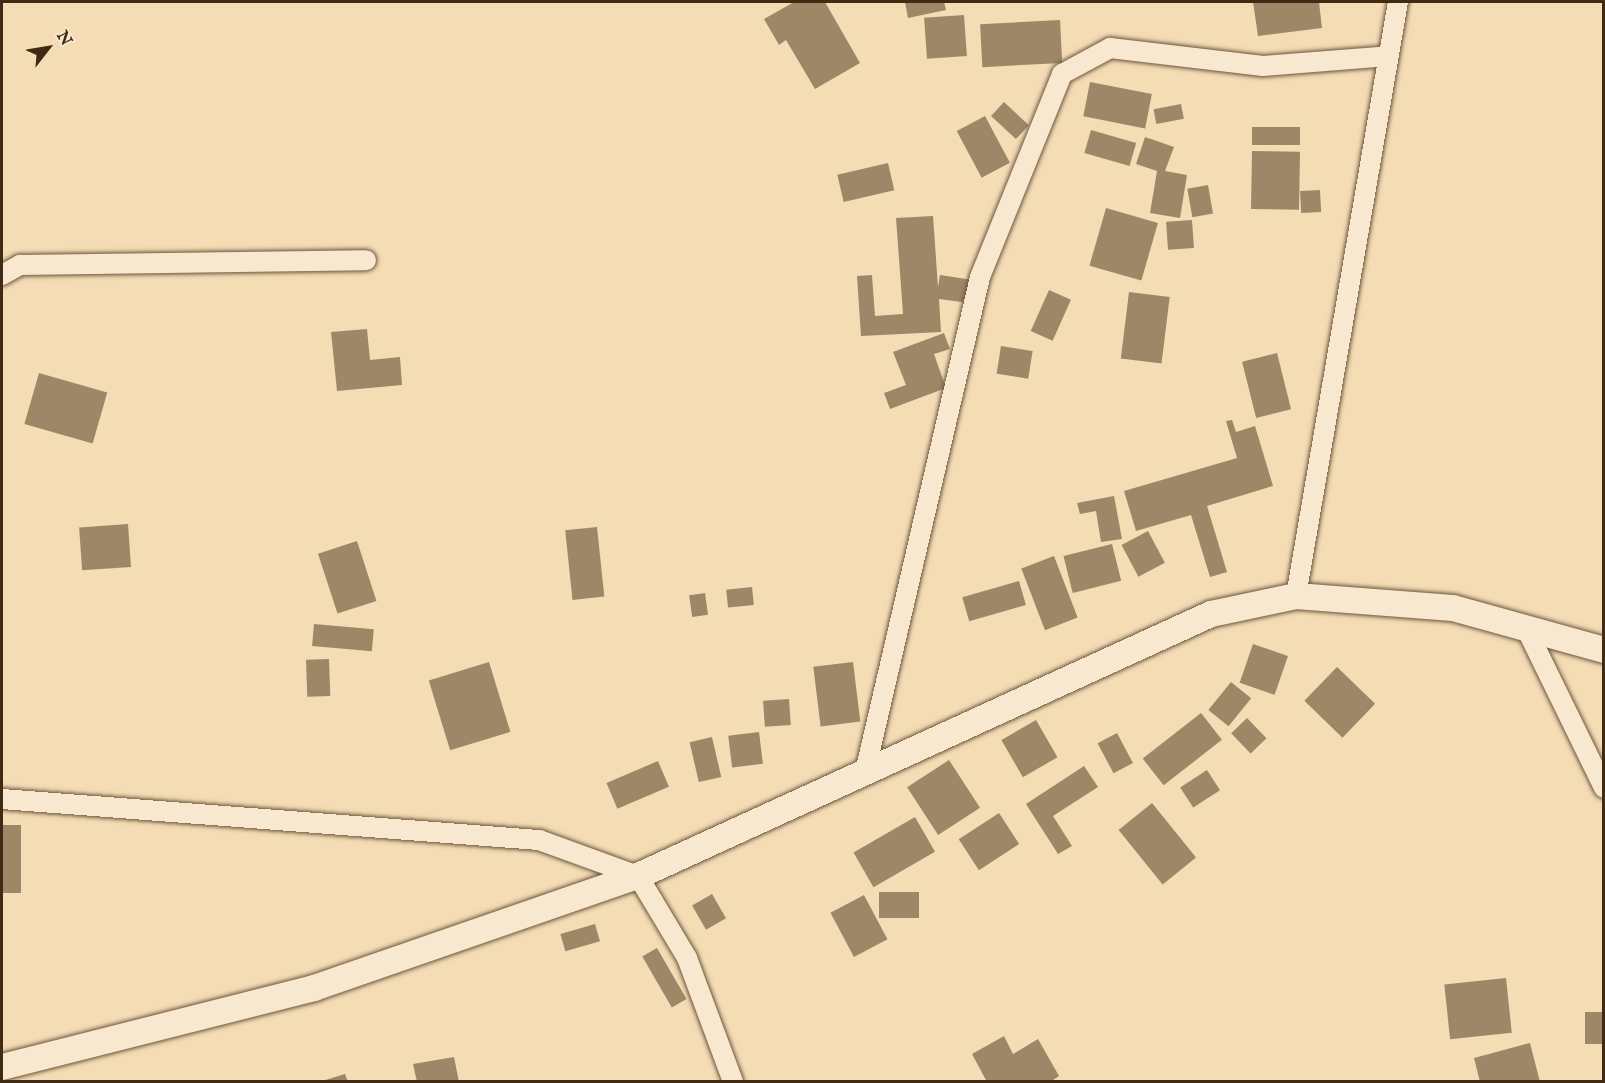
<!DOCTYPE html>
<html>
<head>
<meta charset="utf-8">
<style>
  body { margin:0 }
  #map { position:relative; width:1605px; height:1083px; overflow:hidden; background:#f4dcb5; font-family:"IM FELL English",serif }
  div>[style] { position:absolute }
  .building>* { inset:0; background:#9e8767; transform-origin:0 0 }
  .roads { filter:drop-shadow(0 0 2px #6d563c) drop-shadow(0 0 2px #6d563c) }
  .minor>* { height:20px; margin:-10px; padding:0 10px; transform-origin:10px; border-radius:10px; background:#f8e8cf }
  .tertiary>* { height:26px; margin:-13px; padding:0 13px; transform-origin:13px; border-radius:13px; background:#f8e8cf }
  span { translate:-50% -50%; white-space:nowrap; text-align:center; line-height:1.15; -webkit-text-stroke:5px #f8e8cf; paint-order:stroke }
  .frame { position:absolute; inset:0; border:3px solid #402a13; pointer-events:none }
  .north { position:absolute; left:18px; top:18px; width:60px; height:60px; -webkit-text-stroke:4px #f8e8cf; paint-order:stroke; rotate:59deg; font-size:16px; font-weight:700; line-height:24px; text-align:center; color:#402a13 }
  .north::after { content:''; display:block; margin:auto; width:21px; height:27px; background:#402a13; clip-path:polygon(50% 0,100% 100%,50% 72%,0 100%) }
</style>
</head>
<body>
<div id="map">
  <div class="building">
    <div style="clip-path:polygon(794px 2px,825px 2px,860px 63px,815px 89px,786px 40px,779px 45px,764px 19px)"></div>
    <div style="clip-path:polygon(905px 2px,944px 2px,946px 10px,908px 18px)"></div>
    <div style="clip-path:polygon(1253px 2px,1319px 2px,1322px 28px,1258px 36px)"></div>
    <div style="left:964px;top:15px;width:41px;height:40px;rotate:86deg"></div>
    <div style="left:1060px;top:20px;width:43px;height:80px;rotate:87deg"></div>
    <div style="left:1090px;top:82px;width:63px;height:35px;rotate:11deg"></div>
    <div style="left:1004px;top:102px;width:34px;height:19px;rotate:43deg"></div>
    <div style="left:1181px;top:104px;width:15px;height:28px;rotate:79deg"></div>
    <div style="left:985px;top:116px;width:53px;height:32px;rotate:62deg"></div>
    <div style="left:1300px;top:127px;width:18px;height:48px;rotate:90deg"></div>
    <div style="left:1091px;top:130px;width:47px;height:24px;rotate:16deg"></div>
    <div style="clip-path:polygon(1145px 137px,1174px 147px,1165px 171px,1187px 175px,1180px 218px,1150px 213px,1157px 171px,1136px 164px)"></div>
    <div style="left:1252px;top:151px;width:48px;height:58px;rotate:1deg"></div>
    <div style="left:888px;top:163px;width:28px;height:52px;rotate:77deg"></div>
    <div style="left:1208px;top:185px;width:29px;height:21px;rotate:80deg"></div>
    <div style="left:1320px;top:190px;width:22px;height:20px;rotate:87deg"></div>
    <div style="left:1106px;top:208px;width:54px;height:60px;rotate:16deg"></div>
    <div style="clip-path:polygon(933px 216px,938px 287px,940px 275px,973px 280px,969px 303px,939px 299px,941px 332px,861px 336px,857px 276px,872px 275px,875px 316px,903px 314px,896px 218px)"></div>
    <div style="left:1192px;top:220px;width:28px;height:26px;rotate:86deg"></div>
    <div style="left:1049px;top:290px;width:24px;height:45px;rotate:24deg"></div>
    <div style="left:1129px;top:292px;width:41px;height:67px;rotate:7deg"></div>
    <div style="clip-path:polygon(367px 329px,370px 360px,400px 357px,402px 385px,337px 391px,331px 332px)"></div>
    <div style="clip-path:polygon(944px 333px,950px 349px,934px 354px,946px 388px,890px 409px,884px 393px,906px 385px,893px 352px)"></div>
    <div style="left:1001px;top:346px;width:32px;height:28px;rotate:9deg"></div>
    <div style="left:1277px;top:353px;width:58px;height:36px;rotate:76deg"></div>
    <div style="left:39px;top:373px;width:71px;height:53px;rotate:16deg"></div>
    <div style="clip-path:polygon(1232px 420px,1236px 432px,1255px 426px,1273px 486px,1207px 506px,1227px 572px,1210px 577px,1191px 515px,1136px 531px,1124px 491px,1237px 458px,1226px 421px)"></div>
    <div style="clip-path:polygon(1114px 496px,1122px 539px,1101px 542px,1096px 511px,1080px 514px,1077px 503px)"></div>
    <div style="left:128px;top:524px;width:43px;height:49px;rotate:86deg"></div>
    <div style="left:597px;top:527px;width:70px;height:32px;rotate:84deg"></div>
    <div style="left:1148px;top:531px;width:36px;height:30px;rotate:62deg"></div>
    <div style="left:357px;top:541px;width:63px;height:41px;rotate:72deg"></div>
    <div style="left:1112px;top:544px;width:38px;height:50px;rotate:76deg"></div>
    <div style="left:1054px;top:556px;width:66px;height:35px;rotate:69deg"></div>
    <div style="left:1019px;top:581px;width:25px;height:59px;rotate:74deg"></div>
    <div style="left:752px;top:587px;width:18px;height:26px;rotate:84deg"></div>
    <div style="left:705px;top:593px;width:22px;height:16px;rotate:82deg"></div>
    <div style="left:314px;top:624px;width:60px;height:22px;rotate:5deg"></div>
    <div style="left:1253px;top:644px;width:37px;height:41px;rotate:19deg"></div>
    <div style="left:329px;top:659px;width:37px;height:23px;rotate:88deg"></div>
    <div style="left:489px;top:662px;width:73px;height:63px;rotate:73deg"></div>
    <div style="left:853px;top:662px;width:60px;height:40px;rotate:83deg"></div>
    <div style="left:1337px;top:667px;width:53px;height:47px;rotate:44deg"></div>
    <div style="left:1231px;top:682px;width:26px;height:36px;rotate:39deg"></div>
    <div style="left:789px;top:699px;width:26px;height:26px;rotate:86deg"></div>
    <div style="left:1201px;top:713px;width:34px;height:74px;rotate:52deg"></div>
    <div style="left:1247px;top:718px;width:28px;height:22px;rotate:46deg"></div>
    <div style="left:1036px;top:720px;width:43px;height:40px;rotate:60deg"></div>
    <div style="left:759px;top:732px;width:32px;height:31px;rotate:83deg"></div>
    <div style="left:1117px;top:733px;width:34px;height:22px;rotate:62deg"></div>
    <div style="left:712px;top:737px;width:41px;height:23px;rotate:77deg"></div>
    <div style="left:949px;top:760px;width:57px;height:50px;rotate:57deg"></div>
    <div style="left:658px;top:761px;width:28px;height:56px;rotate:67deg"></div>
    <div style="clip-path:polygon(1084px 766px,1098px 787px,1053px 816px,1072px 846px,1058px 854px,1026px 804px)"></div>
    <div style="left:1207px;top:770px;width:24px;height:32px;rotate:57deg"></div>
    <div style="left:1152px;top:803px;width:70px;height:43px;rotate:51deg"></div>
    <div style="left:999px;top:813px;width:37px;height:48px;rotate:57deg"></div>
    <div style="left:915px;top:817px;width:40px;height:71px;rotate:60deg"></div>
    <div style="left:2px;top:825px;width:19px;height:68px"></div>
    <div style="left:879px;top:892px;width:40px;height:26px"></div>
    <div style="left:712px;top:894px;width:28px;height:23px;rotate:60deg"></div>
    <div style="left:864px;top:895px;width:50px;height:38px;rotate:62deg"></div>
    <div style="left:595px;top:924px;width:18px;height:36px;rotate:74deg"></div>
    <div style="left:657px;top:948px;width:59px;height:17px;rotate:60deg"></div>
    <div style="left:1506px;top:978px;width:55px;height:62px;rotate:84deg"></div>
    <div style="left:1604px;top:1012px;width:32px;height:19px;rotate:90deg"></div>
    <div style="clip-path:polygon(1004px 1036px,1013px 1054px,1038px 1039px,1059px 1076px,1050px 1082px,987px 1082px,972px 1054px)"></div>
    <div style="clip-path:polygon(1530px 1043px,1540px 1082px,1480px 1082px,1474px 1058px)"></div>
    <div style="clip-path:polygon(454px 1057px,459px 1082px,417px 1082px,413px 1064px)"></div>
    <div style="clip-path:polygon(345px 1074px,348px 1082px,323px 1082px,322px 1081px)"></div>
  </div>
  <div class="roads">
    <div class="minor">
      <div style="left:2px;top:275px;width:21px;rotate:-29deg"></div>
      <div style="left:20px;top:265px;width:346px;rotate:-0.8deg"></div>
      <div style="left:1296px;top:596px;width:603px;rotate:-80.26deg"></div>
      <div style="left:1526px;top:628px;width:178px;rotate:64deg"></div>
      <div style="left:866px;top:768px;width:504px;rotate:-76.93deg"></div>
      <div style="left:980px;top:277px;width:219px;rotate:-68deg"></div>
      <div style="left:1062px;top:74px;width:55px;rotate:-28.4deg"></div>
      <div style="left:1110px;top:48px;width:154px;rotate:6.7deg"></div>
      <div style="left:1263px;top:66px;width:126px;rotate:-4.5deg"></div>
      <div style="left:2px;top:799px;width:539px;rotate:4.37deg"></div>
      <div style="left:539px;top:840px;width:105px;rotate:20deg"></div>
      <div style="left:638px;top:876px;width:96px;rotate:59.1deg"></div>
      <div style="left:687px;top:958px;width:132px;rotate:69.6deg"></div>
    </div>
    <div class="tertiary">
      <div style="left:2px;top:1067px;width:322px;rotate:-14.2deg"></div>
      <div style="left:314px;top:988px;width:343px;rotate:-19.1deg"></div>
      <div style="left:638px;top:876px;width:630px;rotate:-24.57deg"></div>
      <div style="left:1211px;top:614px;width:87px;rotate:-12deg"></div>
      <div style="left:1296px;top:596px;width:157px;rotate:4.4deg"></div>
      <div style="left:1453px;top:608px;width:157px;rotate:15.5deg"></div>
    </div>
  </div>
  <div class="frame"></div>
  <div class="north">N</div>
</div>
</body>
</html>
